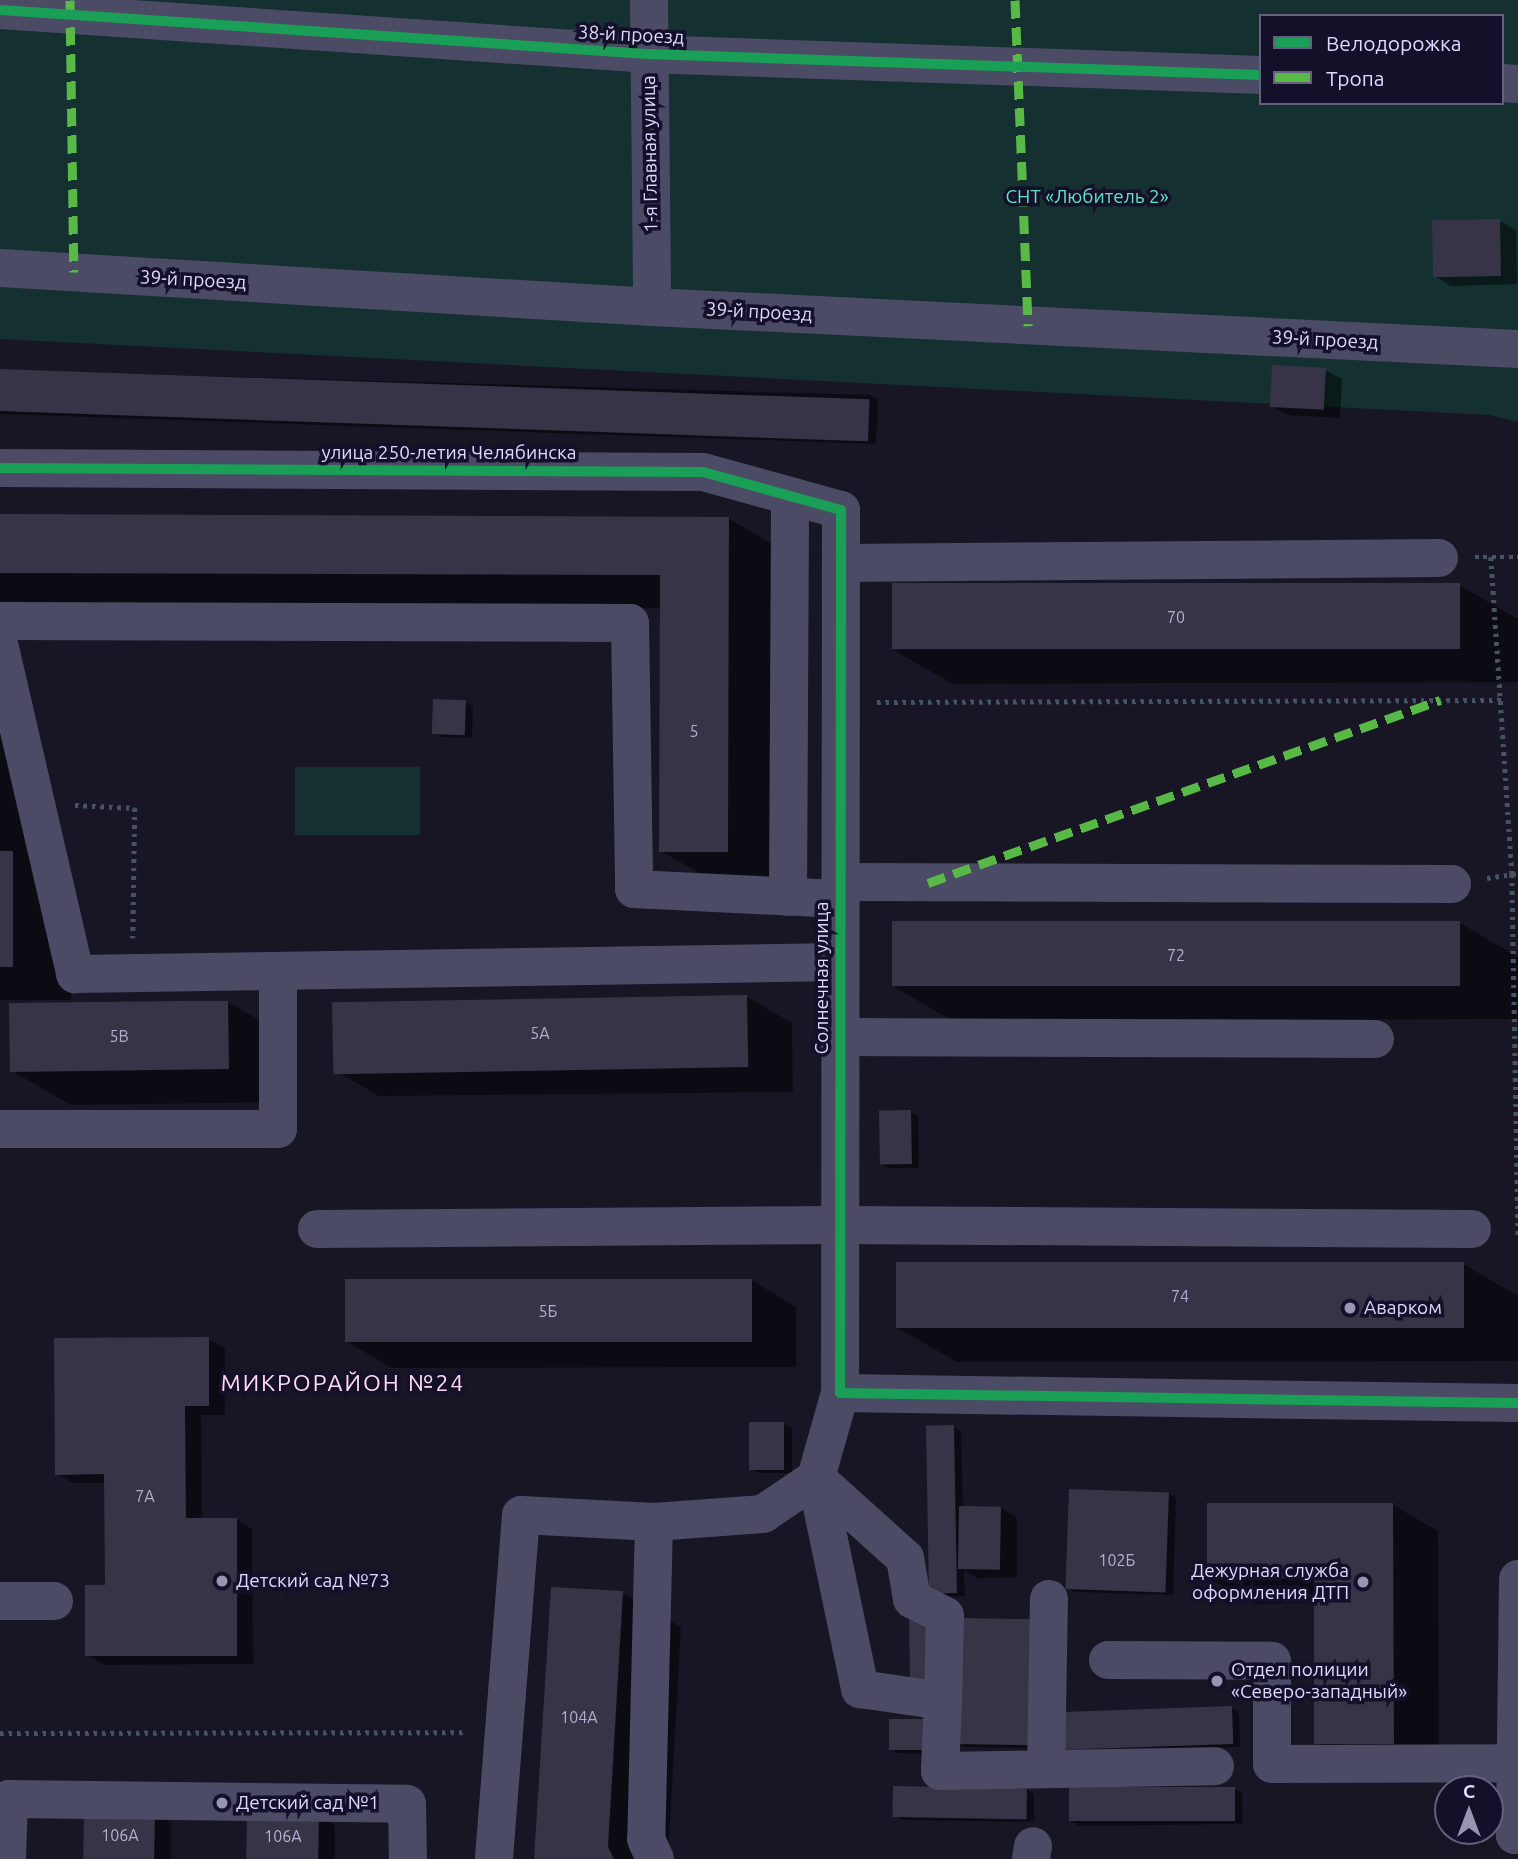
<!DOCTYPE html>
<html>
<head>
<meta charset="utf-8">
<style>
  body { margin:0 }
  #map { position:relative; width:1518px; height:1859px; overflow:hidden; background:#181624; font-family:Ubuntu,sans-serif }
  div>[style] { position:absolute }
  .green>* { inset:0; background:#143031; transform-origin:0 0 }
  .shadow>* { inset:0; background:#0007 }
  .building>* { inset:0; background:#363446; transform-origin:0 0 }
  .path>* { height:4.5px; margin-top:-2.25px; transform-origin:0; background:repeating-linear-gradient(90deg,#465363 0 3.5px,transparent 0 8.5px) }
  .minor>* { height:38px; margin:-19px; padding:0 19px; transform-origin:19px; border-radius:19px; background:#4c4b65 }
  .quiet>* { height:9px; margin-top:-4.5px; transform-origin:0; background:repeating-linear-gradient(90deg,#58b947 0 18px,transparent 0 27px) }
  .cycleway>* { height:10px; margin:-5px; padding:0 5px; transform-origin:5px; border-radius:5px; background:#1a9f57 }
  .dots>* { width:19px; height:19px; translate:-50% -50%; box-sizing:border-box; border:4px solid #15102a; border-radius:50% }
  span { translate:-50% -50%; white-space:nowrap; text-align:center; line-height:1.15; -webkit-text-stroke:7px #15102a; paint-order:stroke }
  .number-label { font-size:16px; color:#b3b0d1 }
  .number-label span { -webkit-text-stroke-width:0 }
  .street-label { font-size:19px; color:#ddd9ff }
  .park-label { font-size:19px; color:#60e3c4 }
  .poi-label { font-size:19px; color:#ddd9ff }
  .left { translate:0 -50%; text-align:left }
  .right { translate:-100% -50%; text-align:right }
  .quarter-label { font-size:23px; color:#ffdbf1; letter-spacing:2px }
  .legend { position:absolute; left:1259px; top:14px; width:245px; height:91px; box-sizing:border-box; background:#15102a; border:2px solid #65607f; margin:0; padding:9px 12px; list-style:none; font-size:21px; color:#ddd9ff }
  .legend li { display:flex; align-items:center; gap:14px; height:35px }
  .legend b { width:35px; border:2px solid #65607f }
  .north { position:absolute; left:1434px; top:1775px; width:70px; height:70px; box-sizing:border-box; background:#15102a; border:2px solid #65607f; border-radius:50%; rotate:0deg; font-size:19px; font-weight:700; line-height:28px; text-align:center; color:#ddd9ff }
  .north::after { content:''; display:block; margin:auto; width:24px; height:32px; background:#9895b2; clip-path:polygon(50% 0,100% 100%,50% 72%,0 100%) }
</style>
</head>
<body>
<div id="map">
  <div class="green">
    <div style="clip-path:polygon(evenodd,0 0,1518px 0,1518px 422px,1489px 415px,0 339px,0 0,1261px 16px,1502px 16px,1502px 103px,1261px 103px,1261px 16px)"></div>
    <div style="left:295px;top:767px;width:125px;height:68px"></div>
  </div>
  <div class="shadow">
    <div style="clip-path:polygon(1500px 221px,1516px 230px,1517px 284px,1451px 286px,1435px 276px)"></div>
    <div style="clip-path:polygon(0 370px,870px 395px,878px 399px,876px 444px,0 414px)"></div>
    <div style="clip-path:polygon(1325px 370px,1342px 379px,1340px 418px,1288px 415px,1271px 406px)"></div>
    <div style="clip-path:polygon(0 515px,729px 519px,788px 553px,787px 885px,720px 885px,661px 851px,662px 608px,8px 605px,72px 887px,71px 1000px,0 1000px)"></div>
    <div style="clip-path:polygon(1459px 585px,1518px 619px,1518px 682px,953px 684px,893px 650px)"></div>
    <div style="clip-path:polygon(465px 702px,473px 706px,472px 738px,442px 737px,434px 733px)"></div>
    <div style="clip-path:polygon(1460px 923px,1518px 957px,1518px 1019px,953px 1021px,894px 987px)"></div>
    <div style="clip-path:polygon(747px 997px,792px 1023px,793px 1092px,379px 1096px,334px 1070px)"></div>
    <div style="clip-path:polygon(228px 1002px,287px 1036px,288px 1102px,71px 1105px,12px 1071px)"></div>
    <div style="clip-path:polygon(910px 1112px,918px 1116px,919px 1168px,890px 1168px,882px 1164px)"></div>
    <div style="clip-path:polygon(1463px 1264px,1518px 1296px,1518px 1361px,957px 1362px,898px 1328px)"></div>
    <div style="clip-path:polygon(751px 1280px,796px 1307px,796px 1367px,392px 1368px,347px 1342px)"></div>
    <div style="clip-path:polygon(208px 1339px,225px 1348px,225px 1415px,201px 1415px,202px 1520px,236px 1519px,252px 1529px,253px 1664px,104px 1665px,87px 1655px,106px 1587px,106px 1483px,73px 1483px,57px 1474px)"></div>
    <div style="clip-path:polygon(784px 1424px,792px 1428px,792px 1473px,759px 1473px,751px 1469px)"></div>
    <div style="clip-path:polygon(953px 1427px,961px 1431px,963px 1508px,1001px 1508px,1017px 1518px,1017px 1578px,977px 1578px,964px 1570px,965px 1596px,939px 1597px)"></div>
    <div style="clip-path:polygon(1169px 1494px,1176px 1498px,1173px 1595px,1075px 1592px,1067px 1588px)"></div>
    <div style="clip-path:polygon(1393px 1505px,1438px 1531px,1439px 1769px,1361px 1769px,1316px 1743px,1316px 1603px,1254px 1604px,1209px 1578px)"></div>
    <div style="clip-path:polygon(622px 1593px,681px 1627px,668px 1859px,535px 1859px)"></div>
    <div style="clip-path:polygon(1034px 1621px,1040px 1748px,965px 1747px,957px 1743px)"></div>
    <div style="clip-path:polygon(1231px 1707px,1239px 1712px,1240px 1747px,1073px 1749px,1065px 1745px)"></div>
    <div style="clip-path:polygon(891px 1720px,931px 1754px,898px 1753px,891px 1749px)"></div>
    <div style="clip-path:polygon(1027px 1789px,1034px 1794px,1034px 1822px,903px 1820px,895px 1816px)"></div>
    <div style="clip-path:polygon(1235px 1789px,1242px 1793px,1243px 1824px,1078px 1826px,1071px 1821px)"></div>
    <div style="clip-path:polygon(155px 1813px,171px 1823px,171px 1859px,85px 1859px)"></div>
    <div style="clip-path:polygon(319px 1816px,335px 1825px,335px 1859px,248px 1859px)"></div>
    <div style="clip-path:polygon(1460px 1831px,1482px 1831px,1482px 1844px,1467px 1844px,1460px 1839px)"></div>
  </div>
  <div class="building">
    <div style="left:1500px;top:219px;width:57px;height:68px;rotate:89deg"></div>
    <div style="left:1272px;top:365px;width:54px;height:42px;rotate:3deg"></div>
    <div style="left:0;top:369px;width:870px;height:42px;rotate:2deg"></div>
    <div style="clip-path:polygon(0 514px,729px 517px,728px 852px,659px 852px,660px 575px,0 573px)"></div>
    <div style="left:1460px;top:583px;width:66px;height:568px;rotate:90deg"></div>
    <div style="left:433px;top:699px;width:33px;height:35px;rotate:2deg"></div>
    <div style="left:0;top:851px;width:13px;height:116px"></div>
    <div style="left:1460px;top:921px;width:65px;height:568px;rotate:90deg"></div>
    <div style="left:747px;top:995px;width:72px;height:415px;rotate:89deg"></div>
    <div style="clip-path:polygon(182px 1001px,228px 1001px,229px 1069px,10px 1072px,9px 1003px)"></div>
    <div style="left:911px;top:1110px;width:54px;height:32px;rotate:89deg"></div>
    <div style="left:1464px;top:1262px;width:66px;height:568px;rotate:90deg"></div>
    <div style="left:752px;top:1279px;width:63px;height:407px;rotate:90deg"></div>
    <div style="clip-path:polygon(209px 1337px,209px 1406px,185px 1406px,186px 1518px,237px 1518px,237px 1656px,85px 1656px,85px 1585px,105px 1585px,104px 1474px,55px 1475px,54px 1338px)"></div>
    <div style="left:749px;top:1422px;width:35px;height:48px"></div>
    <div style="left:954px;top:1425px;width:168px;height:28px;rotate:89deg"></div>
    <div style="left:1069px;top:1489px;width:100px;height:100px;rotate:2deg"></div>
    <div style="clip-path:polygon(1207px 1503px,1393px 1503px,1394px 1744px,1314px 1744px,1314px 1578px,1207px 1579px)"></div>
    <div style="left:959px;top:1506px;width:42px;height:63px;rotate:1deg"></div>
    <div style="clip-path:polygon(551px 1587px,623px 1591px,608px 1847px,614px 1859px,534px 1859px)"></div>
    <div style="left:932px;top:1618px;width:69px;height:23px;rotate:89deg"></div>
    <div style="left:957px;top:1618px;width:77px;height:126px;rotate:1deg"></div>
    <div style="left:1232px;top:1706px;width:38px;height:169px;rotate:88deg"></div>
    <div style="left:889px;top:1719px;width:35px;height:31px"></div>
    <div style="left:893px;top:1786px;width:134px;height:31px;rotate:1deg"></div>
    <div style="left:1235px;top:1787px;width:34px;height:166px;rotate:90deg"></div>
    <div style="left:84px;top:1810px;width:71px;height:49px;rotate:1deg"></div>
    <div style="left:247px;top:1813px;width:72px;height:46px;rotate:1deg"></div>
    <div style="left:1458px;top:1831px;width:17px;height:9px"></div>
  </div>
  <div class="path">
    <div style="left:1475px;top:557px;width:43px"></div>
    <div style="left:1491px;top:557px;width:318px;rotate:86.2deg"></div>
    <div style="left:1512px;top:874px;width:361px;rotate:89deg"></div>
    <div style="left:877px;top:702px;width:624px;rotate:-0.18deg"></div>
    <div style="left:75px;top:805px;width:60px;rotate:2.9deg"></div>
    <div style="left:135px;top:808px;width:130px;rotate:90.9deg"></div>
    <div style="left:1487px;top:878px;width:31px;rotate:-9deg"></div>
    <div style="left:0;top:1733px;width:466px;rotate:-0.1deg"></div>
  </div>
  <div class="minor">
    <div style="left:649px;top:0;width:307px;rotate:89.4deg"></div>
    <div style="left:0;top:10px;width:649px;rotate:3.88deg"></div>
    <div style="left:648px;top:54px;width:613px;rotate:1.96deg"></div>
    <div style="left:1502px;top:83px;width:16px;rotate:4deg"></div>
    <div style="left:0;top:268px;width:653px;rotate:3.42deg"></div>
    <div style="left:652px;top:307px;width:867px;rotate:2.78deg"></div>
    <div style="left:0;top:468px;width:703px;rotate:0.33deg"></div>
    <div style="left:703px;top:472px;width:143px;rotate:15.4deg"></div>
    <div style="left:841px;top:510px;width:883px;rotate:90.06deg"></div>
    <div style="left:840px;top:1393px;width:88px;rotate:105.8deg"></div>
    <div style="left:816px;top:1478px;width:64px;rotate:145.8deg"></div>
    <div style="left:763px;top:1514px;width:109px;rotate:175.8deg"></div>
    <div style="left:654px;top:1522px;width:133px;rotate:-177deg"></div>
    <div style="left:521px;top:1515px;width:345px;rotate:94.5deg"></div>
    <div style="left:841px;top:563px;width:598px;rotate:-0.48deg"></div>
    <div style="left:0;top:621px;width:630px;rotate:0.18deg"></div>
    <div style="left:630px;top:623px;width:266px;rotate:89.1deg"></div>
    <div style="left:634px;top:889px;width:207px;rotate:2.8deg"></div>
    <div style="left:0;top:648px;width:335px;rotate:77deg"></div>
    <div style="left:75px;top:974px;width:764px;rotate:-0.9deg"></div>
    <div style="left:840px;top:882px;width:612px;rotate:0.19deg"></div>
    <div style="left:788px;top:897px;width:401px;rotate:-89.7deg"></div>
    <div style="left:839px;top:1037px;width:536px;rotate:0.21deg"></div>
    <div style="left:0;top:1129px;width:278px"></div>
    <div style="left:278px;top:1129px;width:156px;rotate:-90deg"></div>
    <div style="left:317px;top:1229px;width:522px;rotate:-0.44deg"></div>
    <div style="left:839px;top:1225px;width:633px;rotate:0.36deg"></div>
    <div style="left:840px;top:1393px;width:678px;rotate:0.85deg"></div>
    <div style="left:816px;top:1478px;width:216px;rotate:78.2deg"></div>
    <div style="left:860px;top:1689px;width:84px;rotate:8.2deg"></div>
    <div style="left:943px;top:1701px;width:70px;rotate:92.5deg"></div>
    <div style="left:940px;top:1771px;width:275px;rotate:-1deg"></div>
    <div style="left:816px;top:1478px;width:120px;rotate:42deg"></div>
    <div style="left:905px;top:1558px;width:42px;rotate:80.3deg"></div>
    <div style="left:912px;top:1599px;width:37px;rotate:27deg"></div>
    <div style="left:945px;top:1616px;width:85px;rotate:91.3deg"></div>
    <div style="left:654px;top:1522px;width:317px;rotate:91.4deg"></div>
    <div style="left:646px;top:1839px;width:22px;rotate:66deg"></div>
    <div style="left:1518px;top:1579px;width:256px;rotate:90.7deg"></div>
    <div style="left:1515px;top:1835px;width:3px"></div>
    <div style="left:0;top:1601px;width:54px"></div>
    <div style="left:1108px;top:1660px;width:164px;rotate:0.3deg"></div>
    <div style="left:1272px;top:1661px;width:103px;rotate:90deg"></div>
    <div style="left:1272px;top:1764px;width:244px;rotate:-0.2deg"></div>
    <div style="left:1046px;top:1769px;width:170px;rotate:-89deg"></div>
    <div style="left:7px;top:1859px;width:60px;rotate:-88.1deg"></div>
    <div style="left:9px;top:1799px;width:398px;rotate:0.7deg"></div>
    <div style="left:407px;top:1804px;width:55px;rotate:89deg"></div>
    <div style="left:1031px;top:1859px;width:13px;rotate:-81deg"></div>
  </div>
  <div class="quiet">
    <div style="left:70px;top:0;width:272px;rotate:89.2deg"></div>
    <div style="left:1015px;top:0;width:326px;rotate:87.7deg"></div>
    <div style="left:928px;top:883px;width:544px;rotate:-19.67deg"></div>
  </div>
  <div class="cycleway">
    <div style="left:0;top:10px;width:649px;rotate:3.88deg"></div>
    <div style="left:648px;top:54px;width:613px;rotate:1.96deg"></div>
    <div style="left:0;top:468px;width:703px;rotate:0.33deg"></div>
    <div style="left:703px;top:472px;width:143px;rotate:15.4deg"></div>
    <div style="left:841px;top:510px;width:883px;rotate:90.06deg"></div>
    <div style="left:840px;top:1393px;width:678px;rotate:0.85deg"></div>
  </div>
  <div class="dots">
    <div style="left:1350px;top:1308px;background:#9895b2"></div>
    <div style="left:222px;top:1581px;background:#9895b2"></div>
    <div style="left:1363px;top:1582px;background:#9895b2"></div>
    <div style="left:1217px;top:1681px;background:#9895b2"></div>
    <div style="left:222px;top:1803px;background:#9895b2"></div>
  </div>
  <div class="number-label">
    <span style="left:1176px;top:617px">70</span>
    <span style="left:694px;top:731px">5</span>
    <span style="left:1176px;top:955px">72</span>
    <span style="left:540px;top:1033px">5А</span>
    <span style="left:119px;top:1036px">5В</span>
    <span style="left:1180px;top:1296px">74</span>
    <span style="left:548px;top:1311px">5Б</span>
    <span style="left:145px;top:1496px">7А</span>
    <span style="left:1117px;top:1560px">102Б</span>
    <span style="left:579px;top:1717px">104А</span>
    <span style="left:120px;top:1835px">106А</span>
    <span style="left:283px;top:1836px">106А</span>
  </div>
  <div class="street-label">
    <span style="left:631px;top:35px;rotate:3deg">38-й проезд</span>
    <span style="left:650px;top:154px;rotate:-91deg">1-я Главная улица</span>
    <span style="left:193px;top:280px;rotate:3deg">39-й проезд</span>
    <span style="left:759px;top:312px;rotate:3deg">39-й проезд</span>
    <span style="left:1325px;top:340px;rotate:3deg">39-й проезд</span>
    <span style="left:449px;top:453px">улица 250-летия Челябинска</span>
    <span style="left:822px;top:978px;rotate:-90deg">Солнечная улица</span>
  </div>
  <div class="park-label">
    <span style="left:1087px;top:197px">СНТ «Любитель 2»</span>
  </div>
  <div class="poi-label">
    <span class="left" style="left:1364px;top:1308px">Аварком</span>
    <span class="right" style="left:1349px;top:1582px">Дежурная служба<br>оформления ДТП</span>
    <span class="left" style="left:236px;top:1581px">Детский сад №73</span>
    <span class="left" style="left:1231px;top:1681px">Отдел полиции<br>«Северо-западный»</span>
    <span class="left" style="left:236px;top:1803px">Детский сад №1</span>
  </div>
  <div class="quarter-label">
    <span style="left:343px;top:1383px">МИКРОРАЙОН №24</span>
  </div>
  <ul class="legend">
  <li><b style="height:9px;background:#1a9f57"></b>Велодорожка</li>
  <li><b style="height:9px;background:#58b947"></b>Тропа</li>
  </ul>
  <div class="north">С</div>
</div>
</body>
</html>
